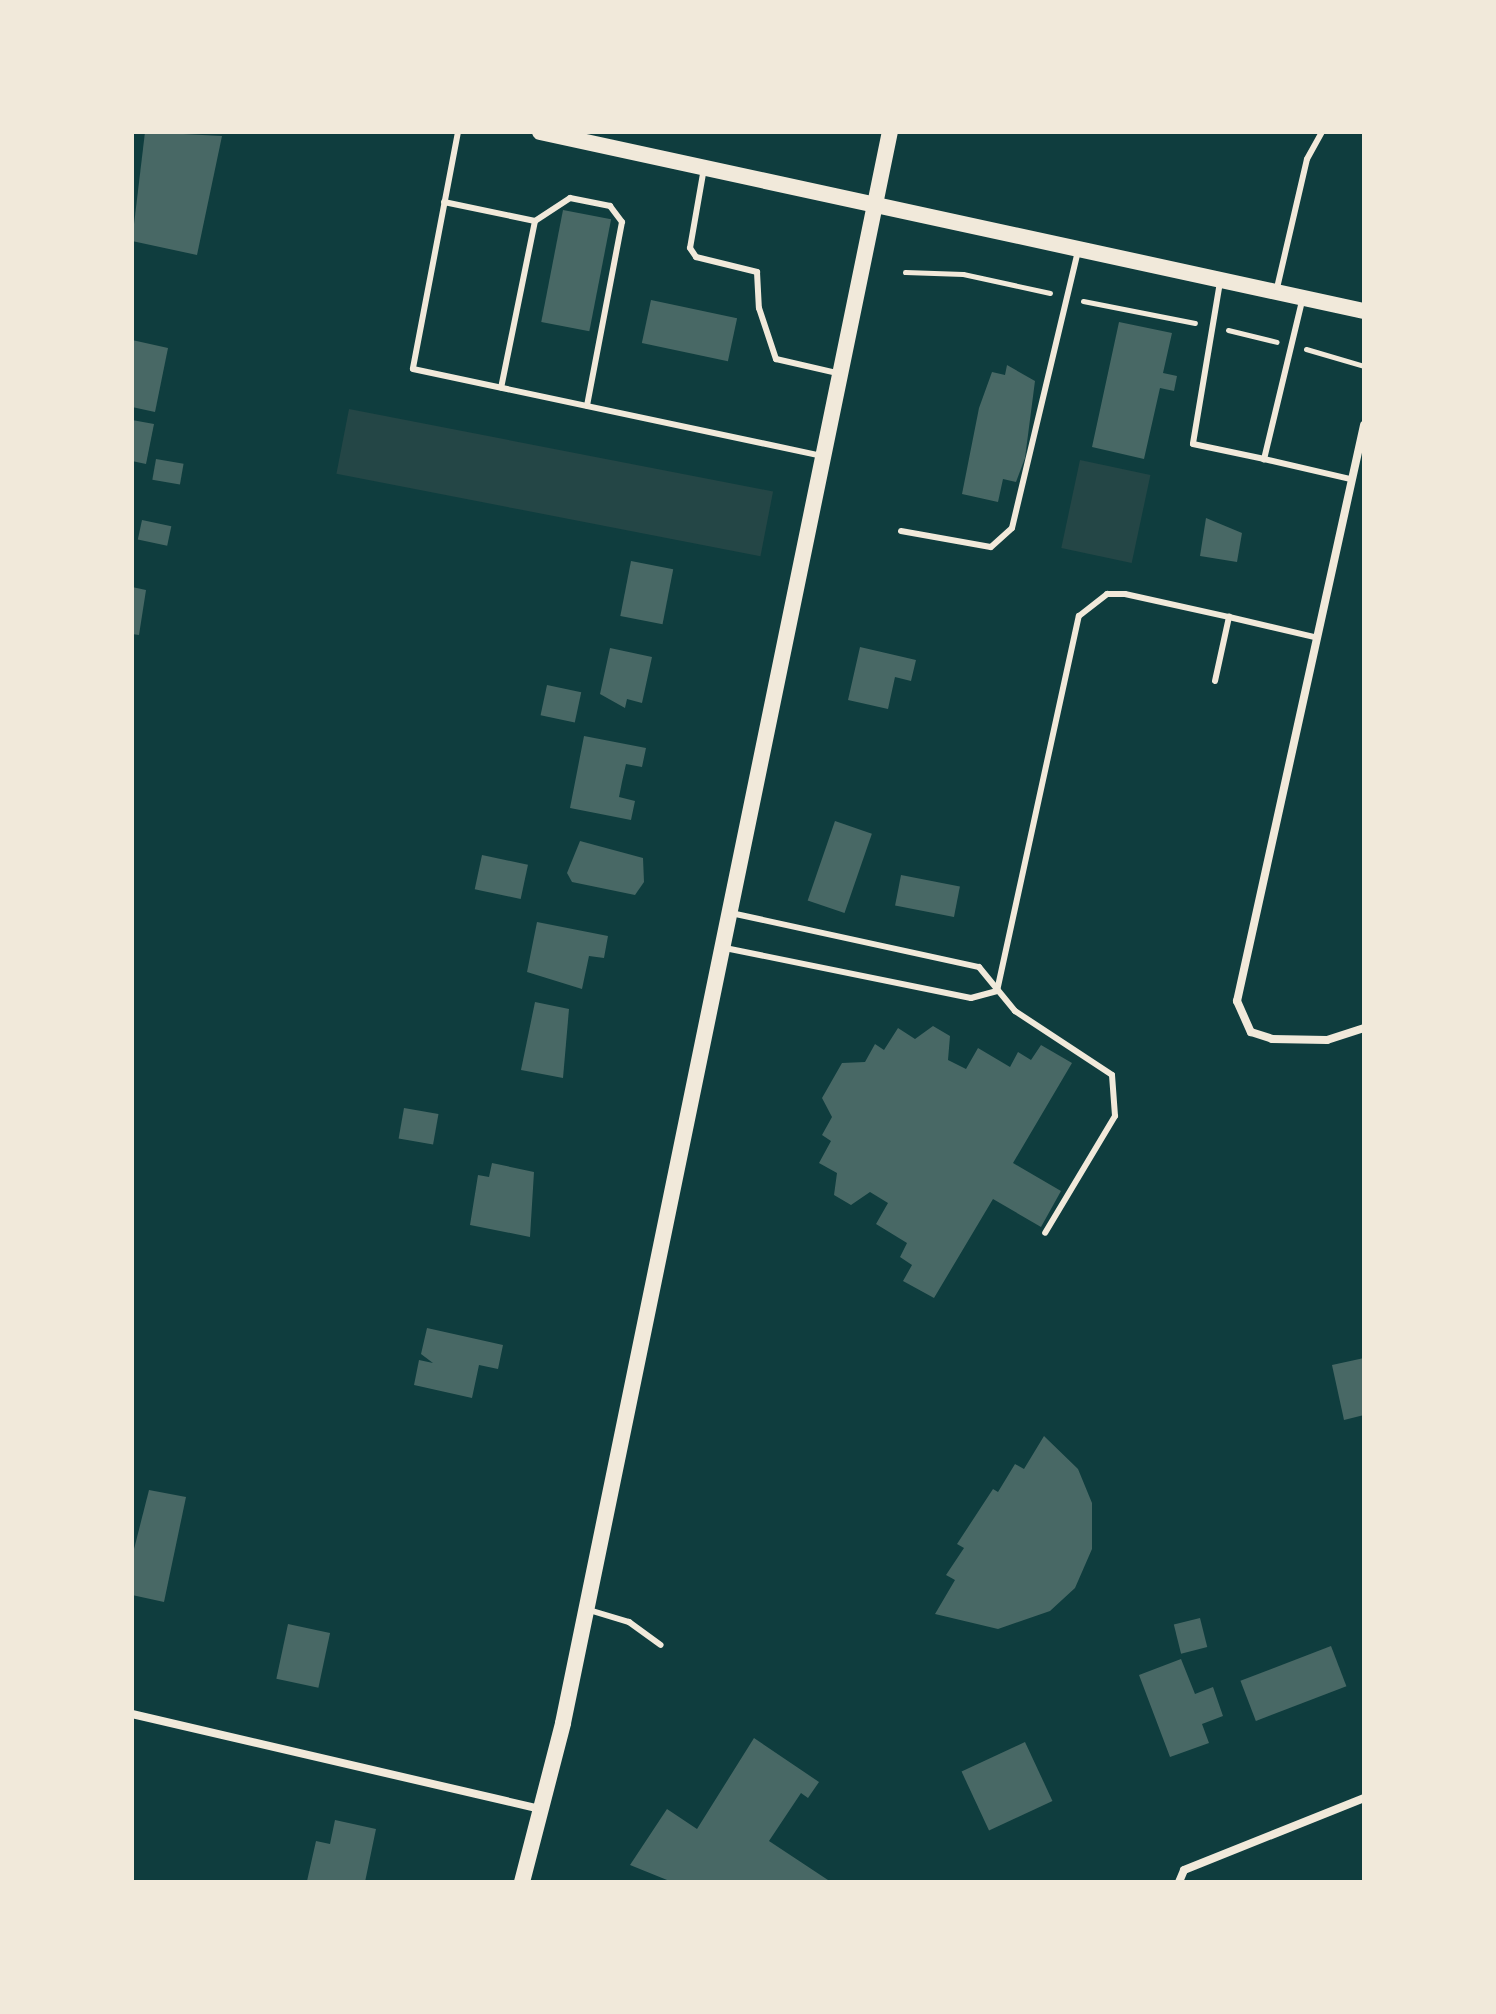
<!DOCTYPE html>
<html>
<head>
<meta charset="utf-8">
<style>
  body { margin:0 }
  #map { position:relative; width:1496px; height:2014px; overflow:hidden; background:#0f3d3e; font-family:Rubik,sans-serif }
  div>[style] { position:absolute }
  .green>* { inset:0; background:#244646; transform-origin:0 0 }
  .building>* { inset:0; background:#486865; transform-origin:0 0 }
  .path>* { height:5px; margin:-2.5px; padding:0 2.5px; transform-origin:2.5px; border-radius:2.5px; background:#f1e9da }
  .service>* { height:6px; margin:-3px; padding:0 3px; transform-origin:3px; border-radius:3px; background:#f1e9da }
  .minor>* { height:8px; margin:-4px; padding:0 4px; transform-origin:4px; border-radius:4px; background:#f1e9da }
  .secondary>* { height:16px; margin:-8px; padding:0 8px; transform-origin:8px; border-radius:8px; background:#f1e9da }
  span { translate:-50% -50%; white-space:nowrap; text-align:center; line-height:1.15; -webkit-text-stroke:6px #f1e9da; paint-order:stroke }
  .frame { position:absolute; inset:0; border:134px solid #f1e9da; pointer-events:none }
</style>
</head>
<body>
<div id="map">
  <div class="green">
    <div style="left:349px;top:409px;width:432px;height:66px;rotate:11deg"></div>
    <div style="left:1080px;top:460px;width:72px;height:90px;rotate:12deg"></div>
  </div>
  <div class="building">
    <div style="clip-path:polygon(145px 132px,222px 136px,197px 255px,132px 241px)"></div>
    <div style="left:563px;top:210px;width:49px;height:114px;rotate:11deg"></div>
    <div style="left:651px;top:300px;width:88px;height:44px;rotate:12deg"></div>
    <div style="clip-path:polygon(1119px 322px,1172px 333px,1163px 373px,1177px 376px,1174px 391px,1160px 388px,1144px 459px,1092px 447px)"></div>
    <div style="clip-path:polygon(132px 340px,168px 348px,155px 412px,132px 407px)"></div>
    <div style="clip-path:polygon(1007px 365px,1035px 381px,1025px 458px,1016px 482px,1003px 479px,998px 502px,962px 494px,979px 408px,992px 372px,1005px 375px)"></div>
    <div style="clip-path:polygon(132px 420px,154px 424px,146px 464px,132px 461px)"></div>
    <div style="left:156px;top:459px;width:28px;height:21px;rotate:10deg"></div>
    <div style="clip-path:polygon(1206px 518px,1242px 533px,1237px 562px,1200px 556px)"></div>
    <div style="left:142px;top:520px;width:30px;height:20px;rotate:12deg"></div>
    <div style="left:631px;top:561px;width:43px;height:56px;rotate:11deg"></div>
    <div style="clip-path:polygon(132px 587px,146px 590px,139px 635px,132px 634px)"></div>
    <div style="clip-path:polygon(860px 647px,916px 660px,911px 681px,895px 677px,888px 709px,848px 700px)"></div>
    <div style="clip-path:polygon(610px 648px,652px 657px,642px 703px,627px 699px,625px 708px,600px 694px)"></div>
    <div style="left:547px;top:685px;width:35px;height:31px;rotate:12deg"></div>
    <div style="clip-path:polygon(584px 736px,646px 748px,642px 767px,626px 764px,622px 782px,619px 797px,635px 801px,631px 820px,570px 808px)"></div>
    <div style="left:835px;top:821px;width:39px;height:84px;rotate:19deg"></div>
    <div style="clip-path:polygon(580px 841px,643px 858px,644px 882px,635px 895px,572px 882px,567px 873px)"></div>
    <div style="left:482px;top:855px;width:47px;height:35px;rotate:12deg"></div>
    <div style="left:901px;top:875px;width:60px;height:31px;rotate:11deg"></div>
    <div style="clip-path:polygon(537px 922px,608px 936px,604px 958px,589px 956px,582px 989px,527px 972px)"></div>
    <div style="clip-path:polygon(535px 1002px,569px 1009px,563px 1078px,521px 1070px)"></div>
    <div style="clip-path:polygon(933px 1026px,950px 1036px,948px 1060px,966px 1069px,978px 1048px,1010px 1067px,1018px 1052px,1031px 1060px,1041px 1045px,1072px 1063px,1013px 1163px,1061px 1191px,1041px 1227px,993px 1199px,934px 1298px,903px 1281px,912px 1265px,900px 1257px,907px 1243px,876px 1224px,888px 1203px,870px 1192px,851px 1205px,834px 1195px,837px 1173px,819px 1163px,831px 1141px,822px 1135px,832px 1117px,822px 1098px,842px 1063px,865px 1062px,875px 1044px,884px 1050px,898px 1028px,915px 1039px)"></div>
    <div style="left:404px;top:1108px;width:35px;height:31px;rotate:10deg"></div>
    <div style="clip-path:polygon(492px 1163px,534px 1172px,530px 1237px,470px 1225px,478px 1175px,489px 1177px)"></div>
    <div style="clip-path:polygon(427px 1328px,503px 1345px,498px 1369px,479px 1365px,472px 1398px,414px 1385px,419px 1360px,433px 1363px,421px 1354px)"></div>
    <div style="clip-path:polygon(1364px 1358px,1364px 1415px,1344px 1420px,1332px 1365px)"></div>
    <div style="clip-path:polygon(1044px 1436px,1078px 1469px,1092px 1503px,1092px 1549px,1075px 1588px,1050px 1611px,998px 1629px,935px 1614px,955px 1580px,946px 1575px,964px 1548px,957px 1544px,993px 1489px,998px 1492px,1015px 1464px,1024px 1469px)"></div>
    <div style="clip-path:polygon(149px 1490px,186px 1497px,164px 1602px,132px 1595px,132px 1557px)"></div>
    <div style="left:1200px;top:1618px;width:30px;height:27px;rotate:76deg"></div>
    <div style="left:288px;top:1624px;width:43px;height:56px;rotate:12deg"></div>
    <div style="left:1331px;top:1646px;width:43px;height:97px;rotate:69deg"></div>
    <div style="clip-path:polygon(1181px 1659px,1195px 1694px,1213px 1687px,1223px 1716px,1202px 1724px,1209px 1743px,1170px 1757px,1139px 1675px)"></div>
    <div style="clip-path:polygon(754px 1738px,819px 1782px,808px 1798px,801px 1793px,769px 1841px,831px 1882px,672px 1882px,630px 1865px,667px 1809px,697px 1829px)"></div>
    <div style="left:1025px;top:1742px;width:65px;height:70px;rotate:65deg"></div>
    <div style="clip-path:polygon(335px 1820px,376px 1829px,365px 1882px,307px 1881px,316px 1841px,330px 1844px)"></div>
  </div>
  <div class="path">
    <div style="left:905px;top:272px;width:58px;rotate:2deg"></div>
    <div style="left:963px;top:274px;width:89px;rotate:12.3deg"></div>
    <div style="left:1083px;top:301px;width:114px;rotate:11.1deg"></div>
    <div style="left:1228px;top:330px;width:50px;rotate:13.8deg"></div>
    <div style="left:1306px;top:349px;width:60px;rotate:16.3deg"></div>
  </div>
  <div class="service">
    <div style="left:458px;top:132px;width:241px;rotate:100.8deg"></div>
    <div style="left:413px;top:369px;width:419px;rotate:12deg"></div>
    <div style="left:704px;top:168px;width:81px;rotate:99.9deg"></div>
    <div style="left:690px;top:248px;width:11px;rotate:56deg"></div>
    <div style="left:696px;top:257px;width:63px;rotate:13.8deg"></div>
    <div style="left:757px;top:272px;width:36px;rotate:87deg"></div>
    <div style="left:759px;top:308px;width:54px;rotate:71.6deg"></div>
    <div style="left:776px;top:359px;width:63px;rotate:12.9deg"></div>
    <div style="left:444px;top:202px;width:93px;rotate:11.8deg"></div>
    <div style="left:535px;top:221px;width:170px;rotate:101.5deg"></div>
    <div style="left:535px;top:221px;width:42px;rotate:-33.3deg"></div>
    <div style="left:570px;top:198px;width:41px;rotate:11.3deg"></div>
    <div style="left:610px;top:206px;width:20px;rotate:53deg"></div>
    <div style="left:622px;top:222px;width:187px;rotate:100.8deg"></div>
    <div style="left:1220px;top:282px;width:164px;rotate:99.5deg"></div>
    <div style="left:1193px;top:444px;width:73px;rotate:11.9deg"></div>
    <div style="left:1277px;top:288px;width:132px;rotate:-76.9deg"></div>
    <div style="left:1307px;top:159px;width:31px;rotate:-61deg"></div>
    <div style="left:1302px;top:301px;width:163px;rotate:103.5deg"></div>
    <div style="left:1264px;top:459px;width:88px;rotate:13.1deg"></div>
    <div style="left:901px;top:531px;width:91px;rotate:10.1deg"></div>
    <div style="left:991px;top:547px;width:28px;rotate:-42deg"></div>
    <div style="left:1012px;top:528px;width:284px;rotate:-76.6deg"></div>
    <div style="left:1215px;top:681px;width:66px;rotate:-77.7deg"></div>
    <div style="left:1229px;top:617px;width:87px;rotate:13.2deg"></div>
    <div style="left:731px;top:913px;width:254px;rotate:12.3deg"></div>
    <div style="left:979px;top:967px;width:57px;rotate:50.7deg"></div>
    <div style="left:1015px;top:1011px;width:116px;rotate:33.4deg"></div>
    <div style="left:1112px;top:1075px;width:41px;rotate:85.8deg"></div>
    <div style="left:1115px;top:1116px;width:136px;rotate:120.9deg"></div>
    <div style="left:725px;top:948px;width:251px;rotate:11.5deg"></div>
    <div style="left:971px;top:998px;width:27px;rotate:-15deg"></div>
    <div style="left:997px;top:991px;width:384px;rotate:-77.7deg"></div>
    <div style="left:1079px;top:616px;width:36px;rotate:-38deg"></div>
    <div style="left:1107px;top:594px;width:18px"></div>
    <div style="left:1125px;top:594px;width:107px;rotate:12.5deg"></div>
    <div style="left:589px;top:1610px;width:42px;rotate:16.7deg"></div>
    <div style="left:629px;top:1622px;width:39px;rotate:36deg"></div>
  </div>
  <div class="minor">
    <div style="left:1364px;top:425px;width:590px;rotate:102.43deg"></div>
    <div style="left:1237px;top:1001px;width:34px;rotate:66deg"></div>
    <div style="left:1251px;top:1032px;width:22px;rotate:18deg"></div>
    <div style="left:1272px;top:1039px;width:55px;rotate:1deg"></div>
    <div style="left:1327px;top:1040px;width:39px;rotate:-18deg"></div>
    <div style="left:132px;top:1714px;width:422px;rotate:13.1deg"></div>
    <div style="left:1179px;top:1882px;width:13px;rotate:-67deg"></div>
    <div style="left:1184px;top:1870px;width:194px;rotate:-21.8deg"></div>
  </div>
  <div class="secondary">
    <div style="left:540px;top:132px;width:843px;rotate:12.26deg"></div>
    <div style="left:522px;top:1882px;width:164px;rotate:-75.5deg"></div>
    <div style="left:563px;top:1723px;width:1624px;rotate:-78.39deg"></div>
  </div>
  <div class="frame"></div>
</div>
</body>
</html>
